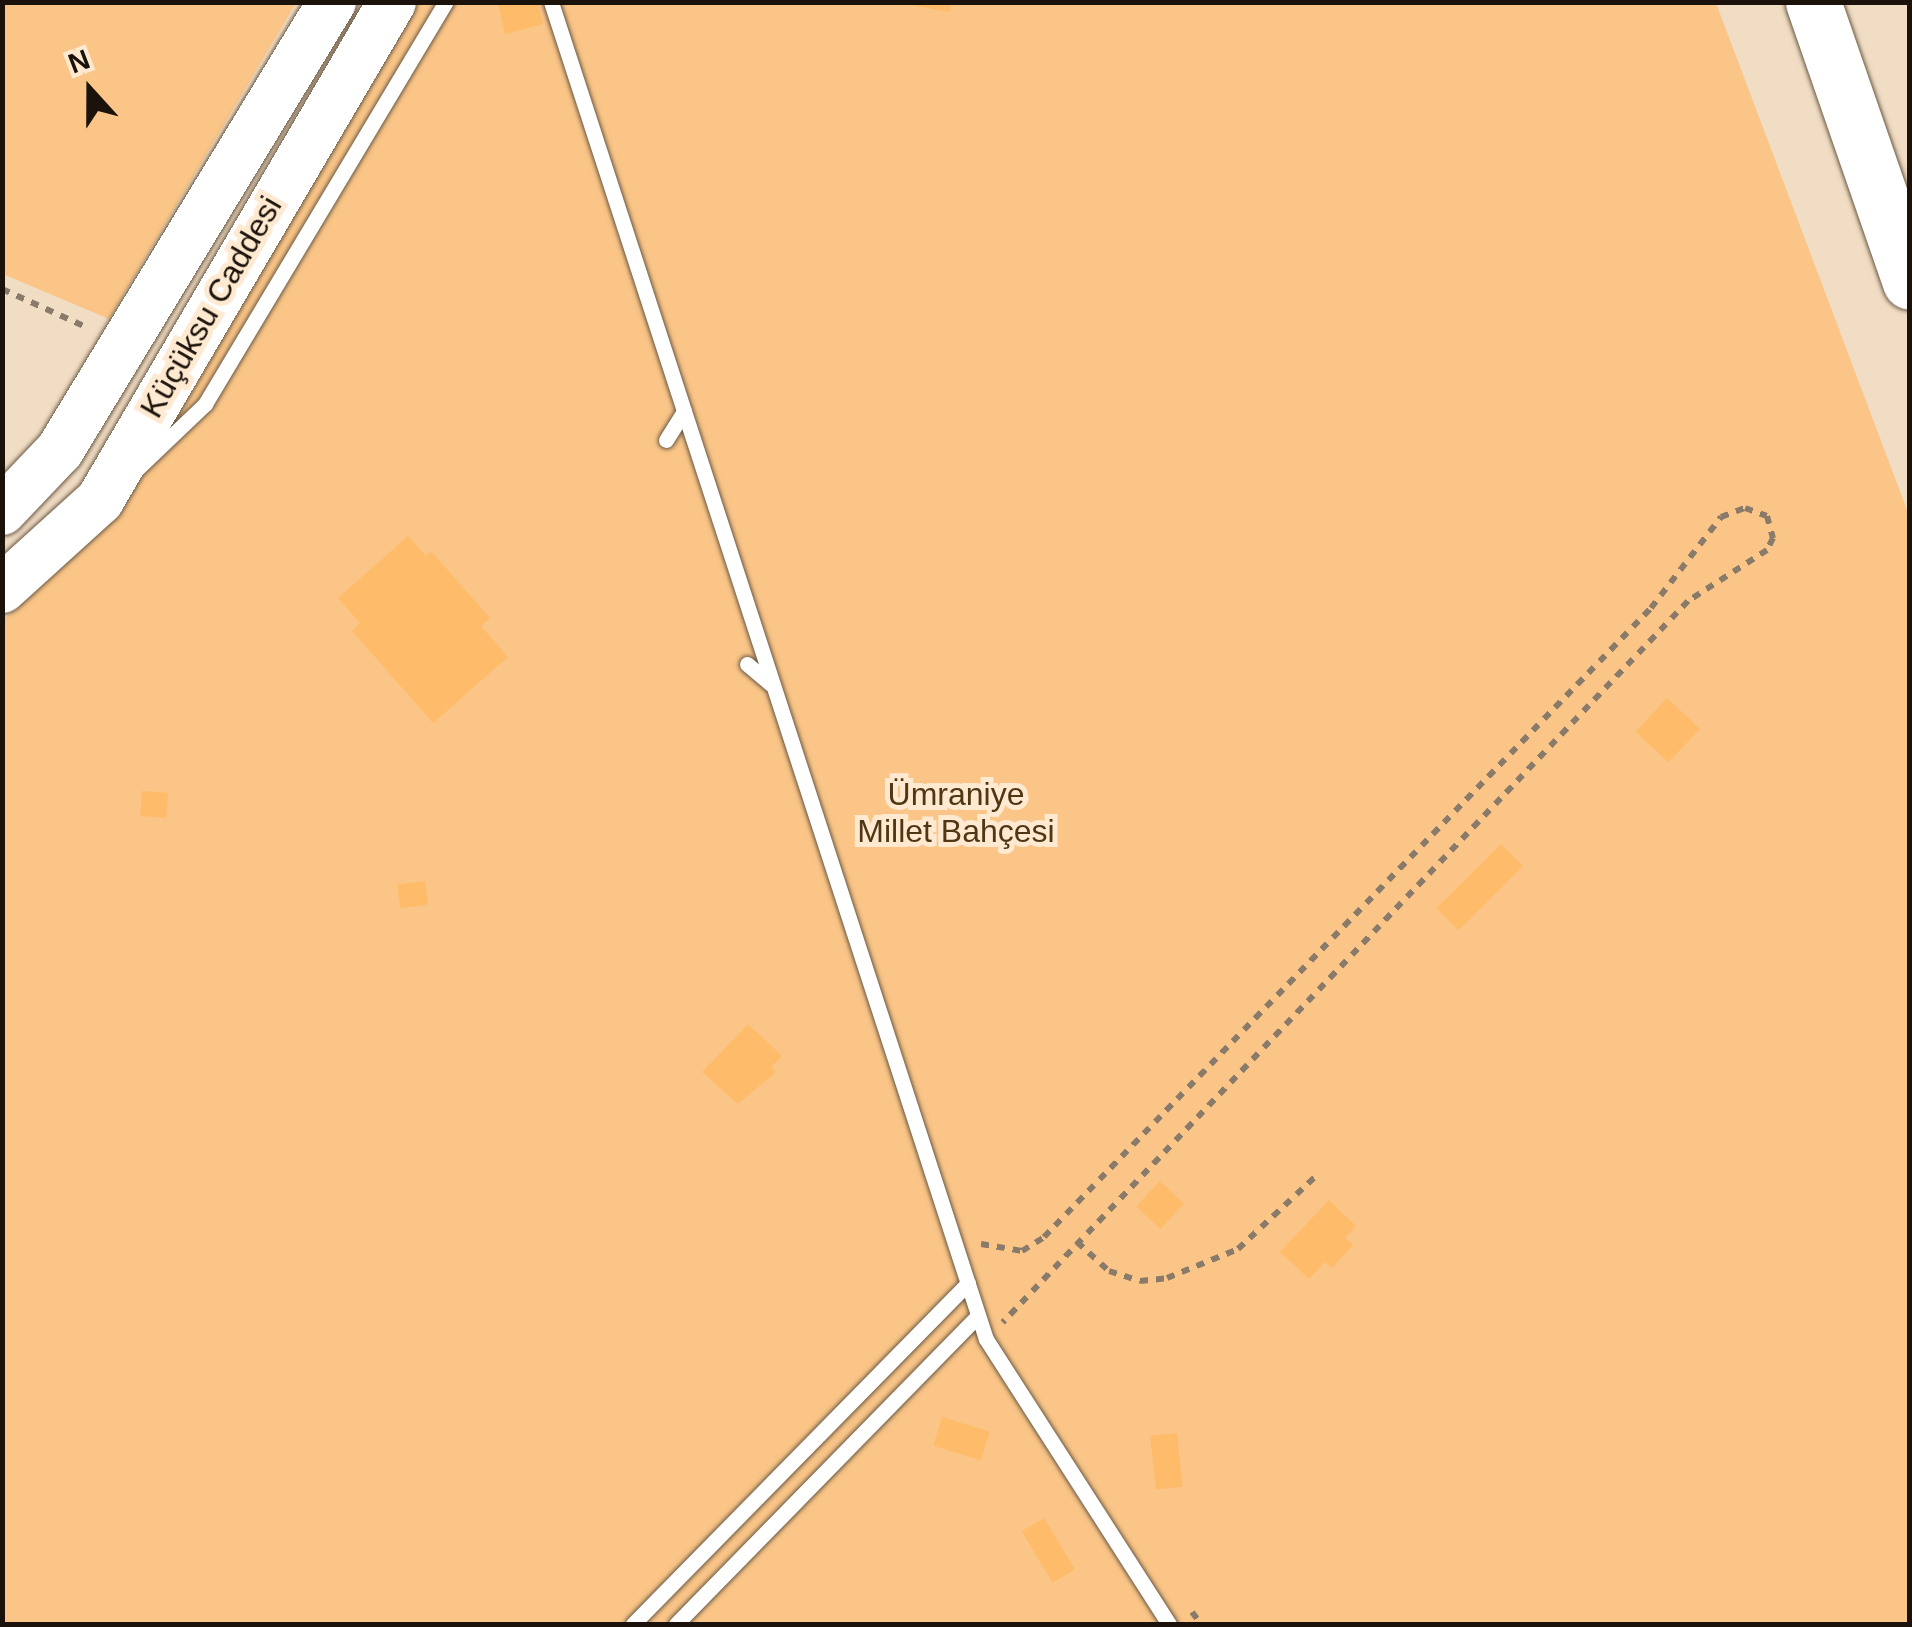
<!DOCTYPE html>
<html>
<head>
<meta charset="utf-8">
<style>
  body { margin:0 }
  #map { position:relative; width:1912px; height:1627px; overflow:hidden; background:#f1dcc4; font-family:Helvetica,sans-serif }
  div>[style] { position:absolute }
  .green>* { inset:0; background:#fac587 }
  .building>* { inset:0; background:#febc6b; transform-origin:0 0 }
  .path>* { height:6px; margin-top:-3px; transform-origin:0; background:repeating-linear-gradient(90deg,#897a6a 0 8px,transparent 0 16px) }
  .roads { filter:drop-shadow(0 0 2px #6a5843) drop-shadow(0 0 2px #6a5843) }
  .service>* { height:15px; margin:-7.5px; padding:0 7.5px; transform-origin:7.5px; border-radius:7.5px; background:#fff }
  .primary>* { height:48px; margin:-24px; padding:0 24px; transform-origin:24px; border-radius:24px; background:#fff }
  .motorway>* { height:55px; margin:-27.5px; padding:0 27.5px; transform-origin:27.5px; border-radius:27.5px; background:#fff }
  span { translate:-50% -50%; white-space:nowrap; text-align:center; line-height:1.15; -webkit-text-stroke:10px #ffe9d1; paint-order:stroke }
  .street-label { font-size:32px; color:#1b130b }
  .park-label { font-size:32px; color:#503613 }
  .frame { position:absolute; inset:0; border:5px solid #1b130b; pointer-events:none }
  .north { position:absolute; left:40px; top:40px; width:100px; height:100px; -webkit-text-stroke:8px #ffe9d1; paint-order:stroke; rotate:339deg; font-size:28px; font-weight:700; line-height:40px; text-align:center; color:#1b130b }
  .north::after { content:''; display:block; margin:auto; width:35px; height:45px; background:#1b130b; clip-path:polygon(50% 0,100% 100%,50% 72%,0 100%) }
</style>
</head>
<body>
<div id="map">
  <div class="green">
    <div style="clip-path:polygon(2px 3px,296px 3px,109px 319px,3px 274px)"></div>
    <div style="clip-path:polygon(400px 3px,1716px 3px,1909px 515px,1909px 1624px,3px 1624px,3px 620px,126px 504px,365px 92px)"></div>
  </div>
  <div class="building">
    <div style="clip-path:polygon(505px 2px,537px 2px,543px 24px,505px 34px,498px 4px)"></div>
    <div style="clip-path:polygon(890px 2px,951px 2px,950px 12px)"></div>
    <div style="clip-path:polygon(408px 536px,426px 556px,431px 551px,490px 618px,481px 626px,508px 657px,433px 723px,352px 631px,360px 623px,338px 598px)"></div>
    <div style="left:1667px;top:698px;width:45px;height:46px;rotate:43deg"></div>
    <div style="left:142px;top:791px;width:26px;height:25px;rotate:4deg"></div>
    <div style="left:1501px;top:844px;width:31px;height:91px;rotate:45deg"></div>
    <div style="left:425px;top:881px;width:24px;height:28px;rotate:83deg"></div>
    <div style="clip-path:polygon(748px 1024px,782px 1056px,771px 1067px,776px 1072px,738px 1104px,702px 1072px)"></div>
    <div style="left:1160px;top:1181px;width:33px;height:35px;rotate:43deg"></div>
    <div style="clip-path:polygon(1329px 1200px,1356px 1226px,1345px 1238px,1353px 1245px,1332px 1268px,1325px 1262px,1309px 1279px,1280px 1252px)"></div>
    <div style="left:942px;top:1417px;width:50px;height:30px;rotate:17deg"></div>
    <div style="left:1177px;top:1433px;width:54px;height:27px;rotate:84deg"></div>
    <div style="left:1044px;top:1518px;width:60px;height:26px;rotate:59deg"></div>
  </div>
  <div class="path">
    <div style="left:2px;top:289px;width:94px;rotate:24.4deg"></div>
    <div style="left:1077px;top:1242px;width:43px;rotate:42.2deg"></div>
    <div style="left:1109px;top:1271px;width:33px;rotate:18deg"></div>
    <div style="left:1140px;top:1281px;width:27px;rotate:-6deg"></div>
    <div style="left:1167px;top:1278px;width:77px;rotate:-22.2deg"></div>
    <div style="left:1238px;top:1249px;width:107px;rotate:-43.1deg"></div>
    <div style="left:981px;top:1244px;width:42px;rotate:9.7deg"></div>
    <div style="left:1022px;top:1251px;width:26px;rotate:-32deg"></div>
    <div style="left:1044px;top:1237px;width:874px;rotate:-46.02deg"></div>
    <div style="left:1651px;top:608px;width:115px;rotate:-52.4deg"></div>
    <div style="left:1721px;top:517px;width:26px;rotate:-21deg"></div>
    <div style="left:1745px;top:508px;width:23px;rotate:20deg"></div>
    <div style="left:1767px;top:516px;width:23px;rotate:75deg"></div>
    <div style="left:1773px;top:538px;width:13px;rotate:117deg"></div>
    <div style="left:1767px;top:550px;width:94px;rotate:147.2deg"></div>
    <div style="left:1688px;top:601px;width:995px;rotate:133.53deg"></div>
    <div style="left:1192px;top:1612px;width:15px;rotate:53deg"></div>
  </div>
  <div class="roads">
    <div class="service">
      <div style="left:551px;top:2px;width:1406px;rotate:71.98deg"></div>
      <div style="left:986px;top:1339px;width:339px;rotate:57.3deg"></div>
      <div style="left:666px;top:440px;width:34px;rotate:-58deg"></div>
      <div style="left:138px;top:468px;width:93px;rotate:-43.7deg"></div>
      <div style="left:205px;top:404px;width:469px;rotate:-59.1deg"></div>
      <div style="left:747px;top:664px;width:31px;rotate:40deg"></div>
      <div style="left:633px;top:1624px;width:478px;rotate:-45.5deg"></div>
      <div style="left:676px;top:1624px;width:431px;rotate:-45.6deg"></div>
    </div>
    <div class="primary">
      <div style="left:2px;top:511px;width:84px;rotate:-46.4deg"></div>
      <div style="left:60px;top:450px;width:524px;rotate:-58.74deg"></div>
      <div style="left:2px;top:589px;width:132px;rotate:-42.2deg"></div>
      <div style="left:100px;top:500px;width:577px;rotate:-59.61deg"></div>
    </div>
    <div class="motorway">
      <div style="left:1813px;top:2px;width:296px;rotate:70.9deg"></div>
    </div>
  </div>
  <div class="street-label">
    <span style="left:211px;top:307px;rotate:-60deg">Küçüksu Caddesi</span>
  </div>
  <div class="park-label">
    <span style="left:956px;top:813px">Ümraniye<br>Millet Bahçesi</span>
  </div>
  <div class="frame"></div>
  <div class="north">N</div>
</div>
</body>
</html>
